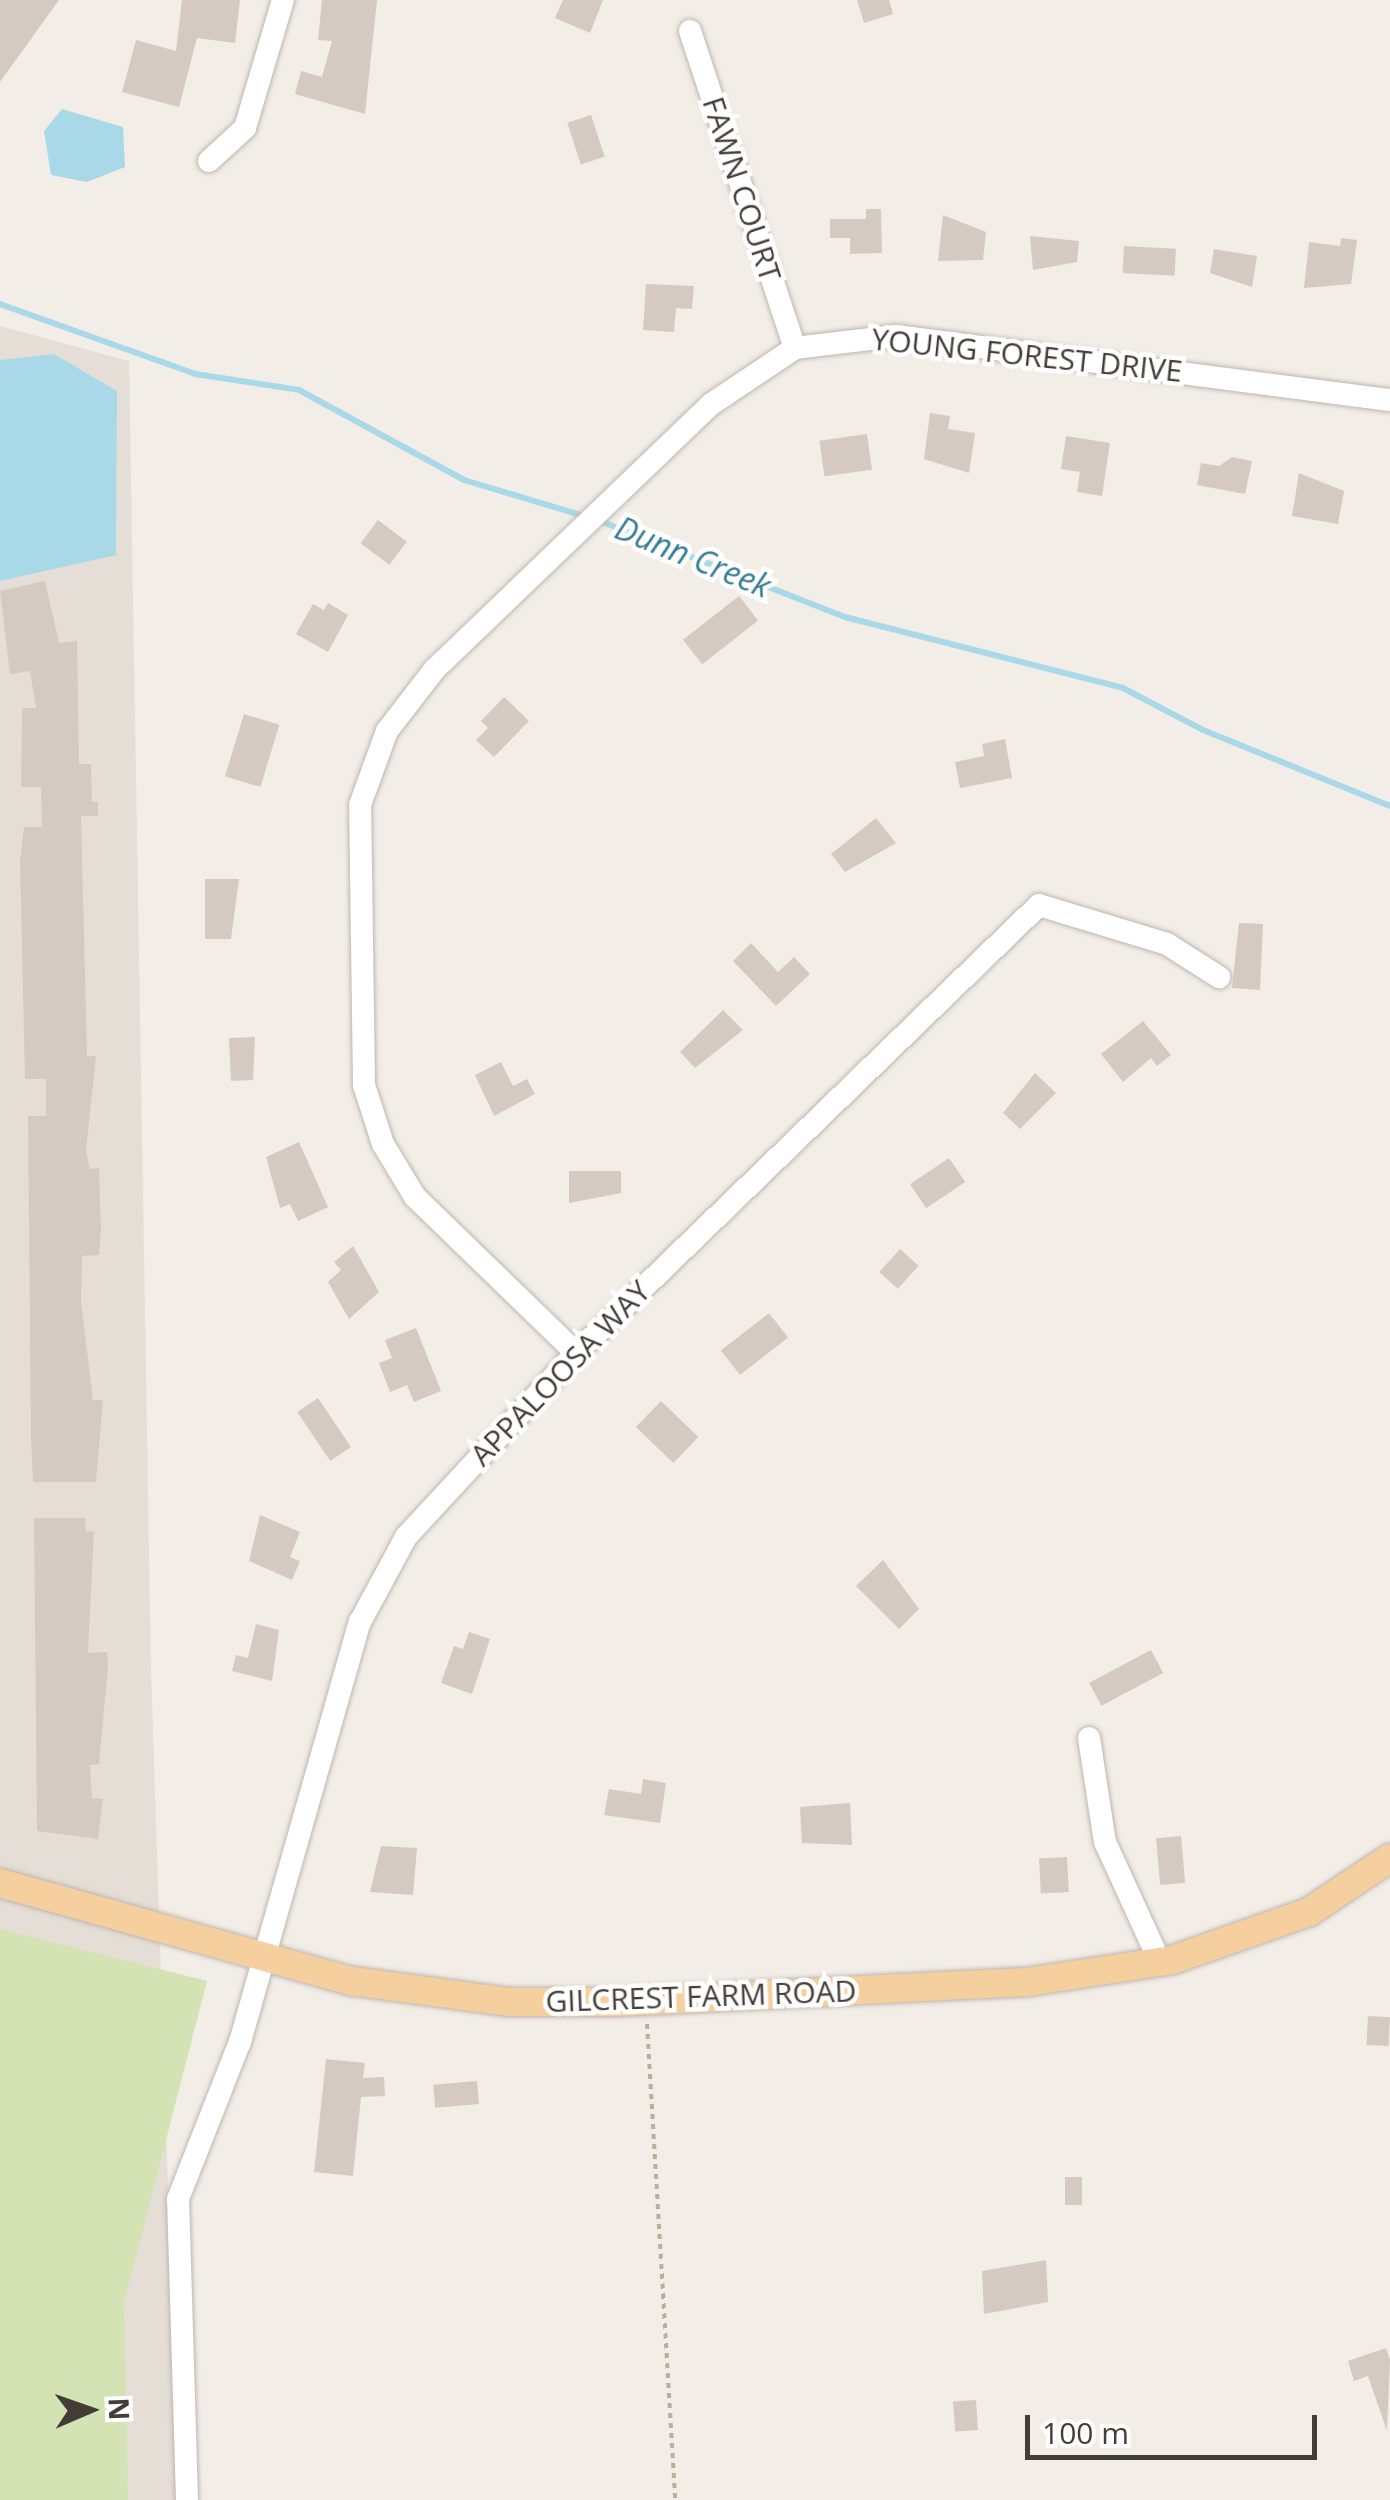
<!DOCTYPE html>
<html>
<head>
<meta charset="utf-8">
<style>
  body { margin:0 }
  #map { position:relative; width:1390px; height:2500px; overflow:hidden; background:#f2ede7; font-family:"Open Sans",sans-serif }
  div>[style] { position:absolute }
  .residential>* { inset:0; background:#e5ded6 }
  .green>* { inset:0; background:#d4e3b3 }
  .water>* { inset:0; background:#a9d8e9 }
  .stream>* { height:6px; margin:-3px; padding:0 3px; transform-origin:3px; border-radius:3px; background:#a9d8e9 }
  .building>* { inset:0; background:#d5cac1; transform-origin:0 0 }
  .path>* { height:4px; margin-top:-2px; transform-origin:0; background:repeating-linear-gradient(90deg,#bdad9d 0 5px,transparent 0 10px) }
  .roads { filter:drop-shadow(0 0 2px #bfb6ae) drop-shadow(0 0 2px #bfb6ae) }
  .minor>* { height:22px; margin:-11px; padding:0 11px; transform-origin:11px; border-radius:11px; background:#fff }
  .major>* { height:28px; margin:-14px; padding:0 14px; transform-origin:14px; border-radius:14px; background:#f5cf9d }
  span { translate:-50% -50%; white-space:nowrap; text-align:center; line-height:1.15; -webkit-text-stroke:9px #fff; paint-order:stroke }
  .street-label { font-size:30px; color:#443d37 }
  .water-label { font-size:32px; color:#367c97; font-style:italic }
  .north { position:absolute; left:40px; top:2360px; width:100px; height:100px; -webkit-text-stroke:8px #fff; paint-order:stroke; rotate:88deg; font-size:28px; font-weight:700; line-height:40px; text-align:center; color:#443d37 }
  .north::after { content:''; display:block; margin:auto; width:35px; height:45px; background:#443d37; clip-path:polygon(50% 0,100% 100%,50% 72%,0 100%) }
  .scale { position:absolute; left:1025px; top:2415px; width:292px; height:45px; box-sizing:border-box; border:5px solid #443d37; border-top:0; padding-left:12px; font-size:30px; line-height:35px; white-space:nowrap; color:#443d37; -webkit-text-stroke:8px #fff; paint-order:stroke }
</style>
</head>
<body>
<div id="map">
  <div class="residential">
    <div style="clip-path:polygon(0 326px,129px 361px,151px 1670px,178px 2500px,0 2500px)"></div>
  </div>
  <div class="green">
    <div style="clip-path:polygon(0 1929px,207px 1981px,124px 2303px,128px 2500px,0 2500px)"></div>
  </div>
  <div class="water">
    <div style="clip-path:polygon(62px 109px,123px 127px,125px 167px,87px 182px,51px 175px,44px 131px)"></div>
    <div style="clip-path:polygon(54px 354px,117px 391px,116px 555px,0 581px,0 360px)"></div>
  </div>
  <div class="stream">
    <div style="left:0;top:304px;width:207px;rotate:19.7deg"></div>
    <div style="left:195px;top:374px;width:105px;rotate:8.7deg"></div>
    <div style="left:299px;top:390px;width:188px;rotate:28.6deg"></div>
    <div style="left:464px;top:480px;width:125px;rotate:16.7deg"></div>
    <div style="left:600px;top:521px;width:263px;rotate:21.4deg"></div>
    <div style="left:845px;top:617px;width:287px;rotate:14.3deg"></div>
    <div style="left:1123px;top:688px;width:90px;rotate:27.7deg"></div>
    <div style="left:1203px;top:730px;width:202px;rotate:22.1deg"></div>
  </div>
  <div class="building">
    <div style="clip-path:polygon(0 0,59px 0,0 82px)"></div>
    <div style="clip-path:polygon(182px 0,240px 0,235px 43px,197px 38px,179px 107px,122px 92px,136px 40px,176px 51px)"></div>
    <div style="clip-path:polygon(322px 0,377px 0,365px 114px,295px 94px,301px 71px,322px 77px,332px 41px,318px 40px)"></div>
    <div style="clip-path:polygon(563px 0,603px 0,590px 33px,555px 18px)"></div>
    <div style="clip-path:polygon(857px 0,889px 0,893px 14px,864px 23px)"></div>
    <div style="left:591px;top:115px;width:44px;height:25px;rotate:72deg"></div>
    <div style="clip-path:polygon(866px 209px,881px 209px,882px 253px,850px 254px,850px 238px,830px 238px,830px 219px,866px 219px)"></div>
    <div style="clip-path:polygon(943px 215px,986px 232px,983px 260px,938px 261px)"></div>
    <div style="clip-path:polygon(1030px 236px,1079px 241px,1077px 262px,1033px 270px)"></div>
    <div style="clip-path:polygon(1341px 238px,1357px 240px,1351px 284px,1304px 288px,1309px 242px,1340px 246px)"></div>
    <div style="left:1124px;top:246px;width:52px;height:27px;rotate:3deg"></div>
    <div style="clip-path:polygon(1214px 249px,1257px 256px,1252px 287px,1210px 273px)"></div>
    <div style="clip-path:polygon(646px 284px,694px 286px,692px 309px,676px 308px,674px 332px,643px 330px)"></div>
    <div style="clip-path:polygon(930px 413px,950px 416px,948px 429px,975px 433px,969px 473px,924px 459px)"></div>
    <div style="left:867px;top:434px;width:36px;height:48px;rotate:82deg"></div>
    <div style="clip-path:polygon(1066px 436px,1110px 443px,1102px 496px,1077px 492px,1080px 472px,1061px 469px)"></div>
    <div style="clip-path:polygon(1232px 457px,1252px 461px,1245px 494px,1197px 485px,1201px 463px,1219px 466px)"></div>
    <div style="clip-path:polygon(1299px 473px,1344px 491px,1338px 524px,1292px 516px)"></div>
    <div style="left:378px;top:520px;width:36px;height:29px;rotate:37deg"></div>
    <div style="clip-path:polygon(45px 581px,59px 643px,77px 641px,79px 764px,91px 764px,92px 802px,98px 802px,98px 816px,81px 816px,87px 1056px,96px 1056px,86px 1150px,90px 1169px,99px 1168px,101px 1230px,99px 1255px,82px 1256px,81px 1302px,93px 1400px,103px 1400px,96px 1482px,33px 1482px,31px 1439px,28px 1116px,46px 1116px,46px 1079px,25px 1079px,20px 861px,24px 827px,42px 827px,41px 787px,21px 787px,22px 708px,36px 708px,30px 671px,10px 674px,0 591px)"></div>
    <div style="left:739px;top:596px;width:31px;height:71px;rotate:52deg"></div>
    <div style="clip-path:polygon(328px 603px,348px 615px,328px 652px,296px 634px,313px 604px,324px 610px)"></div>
    <div style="clip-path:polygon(504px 697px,529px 721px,494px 757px,476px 740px,488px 728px,481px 721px)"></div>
    <div style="left:244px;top:714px;width:37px;height:65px;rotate:17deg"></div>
    <div style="clip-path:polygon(1005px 739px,1012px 778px,960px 788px,955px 762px,984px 756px,982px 744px)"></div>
    <div style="clip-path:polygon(876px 818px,896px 843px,845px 872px,831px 854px)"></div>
    <div style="clip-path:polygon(205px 879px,239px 879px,231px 939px,205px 939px)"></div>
    <div style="clip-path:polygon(1239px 923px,1263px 924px,1260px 990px,1232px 988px)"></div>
    <div style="clip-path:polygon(751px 943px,778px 972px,794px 957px,810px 974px,776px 1006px,733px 961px)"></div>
    <div style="clip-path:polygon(723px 1010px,743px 1030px,695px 1068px,680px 1052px)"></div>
    <div style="clip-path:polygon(1143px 1021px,1171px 1055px,1157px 1066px,1151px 1058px,1123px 1082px,1101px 1054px)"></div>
    <div style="clip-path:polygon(255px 1037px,253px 1080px,231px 1081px,229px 1038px)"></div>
    <div style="clip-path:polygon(501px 1062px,513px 1086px,527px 1079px,535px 1094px,494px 1116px,475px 1075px)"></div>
    <div style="clip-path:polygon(1035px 1073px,1056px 1093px,1020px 1129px,1003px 1113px)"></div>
    <div style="clip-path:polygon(299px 1142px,328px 1207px,298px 1221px,290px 1204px,280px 1208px,266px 1157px)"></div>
    <div style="left:949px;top:1158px;width:29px;height:47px;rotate:56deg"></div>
    <div style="clip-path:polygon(569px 1171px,621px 1171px,621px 1193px,569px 1203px)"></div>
    <div style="clip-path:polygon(353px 1246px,379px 1292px,349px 1319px,328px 1282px,341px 1270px,334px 1262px)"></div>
    <div style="left:900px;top:1249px;width:25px;height:31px;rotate:42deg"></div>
    <div style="left:769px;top:1313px;width:31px;height:61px;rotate:52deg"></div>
    <div style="clip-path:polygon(416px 1328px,441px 1391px,414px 1402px,407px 1385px,390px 1392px,379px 1363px,392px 1358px,385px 1340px)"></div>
    <div style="left:318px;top:1398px;width:59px;height:25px;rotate:56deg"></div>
    <div style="left:661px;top:1401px;width:52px;height:36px;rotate:44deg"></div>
    <div style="clip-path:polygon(260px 1515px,300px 1532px,290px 1557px,300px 1561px,292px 1580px,249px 1561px)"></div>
    <div style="clip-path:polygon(34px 1518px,85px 1518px,86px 1532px,94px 1531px,88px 1653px,107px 1652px,108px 1667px,99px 1764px,90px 1765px,92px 1798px,103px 1799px,98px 1839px,37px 1831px)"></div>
    <div style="clip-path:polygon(883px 1560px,919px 1609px,899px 1629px,856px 1586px)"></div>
    <div style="clip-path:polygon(256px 1624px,279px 1630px,272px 1681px,232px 1671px,236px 1655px,248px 1658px)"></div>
    <div style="clip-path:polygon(469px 1632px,490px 1639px,472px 1694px,441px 1683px,454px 1646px,463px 1649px)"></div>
    <div style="left:1151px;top:1650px;width:26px;height:70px;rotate:62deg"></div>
    <div style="clip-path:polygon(643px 1779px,666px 1783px,660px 1823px,604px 1815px,609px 1789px,641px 1794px)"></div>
    <div style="clip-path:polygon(850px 1803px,852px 1845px,802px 1843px,800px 1807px)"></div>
    <div style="left:1181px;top:1836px;width:47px;height:25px;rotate:85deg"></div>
    <div style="clip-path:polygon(381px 1846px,417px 1848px,413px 1895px,370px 1892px)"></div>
    <div style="left:1067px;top:1857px;width:35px;height:28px;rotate:87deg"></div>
    <div style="left:1368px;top:2016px;width:22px;height:29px;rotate:3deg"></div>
    <div style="clip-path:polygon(326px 2059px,365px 2063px,363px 2078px,384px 2077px,385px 2096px,361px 2097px,353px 2176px,314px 2172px)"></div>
    <div style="left:477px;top:2081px;width:23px;height:44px;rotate:85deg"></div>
    <div style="left:1065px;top:2177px;width:17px;height:28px"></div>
    <div style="clip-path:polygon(1046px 2260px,1048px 2302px,984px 2314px,982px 2271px)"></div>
    <div style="clip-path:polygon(1386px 2348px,1390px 2360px,1387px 2431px,1368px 2376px,1354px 2381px,1348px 2361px)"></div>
    <div style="left:976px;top:2400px;width:30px;height:23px;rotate:86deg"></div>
  </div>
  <div class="path">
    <div style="left:647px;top:2024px;width:477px;rotate:86.6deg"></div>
  </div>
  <div class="roads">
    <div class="minor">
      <div style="left:690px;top:31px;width:334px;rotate:71.7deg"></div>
      <div style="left:209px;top:161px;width:49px;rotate:-42.5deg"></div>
      <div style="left:245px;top:128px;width:134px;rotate:-73.5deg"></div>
      <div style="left:576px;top:1353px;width:224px;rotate:-135.9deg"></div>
      <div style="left:415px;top:1197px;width:62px;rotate:-121.1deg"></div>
      <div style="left:383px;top:1144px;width:62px;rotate:-107.9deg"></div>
      <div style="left:364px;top:1085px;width:280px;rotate:-90.8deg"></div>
      <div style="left:360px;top:805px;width:79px;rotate:-70deg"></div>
      <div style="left:387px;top:731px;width:78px;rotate:-52.3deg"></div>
      <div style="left:435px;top:669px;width:381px;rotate:-43.8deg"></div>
      <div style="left:710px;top:405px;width:102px;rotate:-33.8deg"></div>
      <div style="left:795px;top:348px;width:102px;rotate:-6.8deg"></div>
      <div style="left:896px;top:336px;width:498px;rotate:7.4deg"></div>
      <div style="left:1089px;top:1738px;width:105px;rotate:81.3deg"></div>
      <div style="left:1105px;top:1842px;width:132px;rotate:65.4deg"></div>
      <div style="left:187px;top:2500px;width:301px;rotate:-91.7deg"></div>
      <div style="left:178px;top:2199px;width:169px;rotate:-68.5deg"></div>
      <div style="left:240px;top:2042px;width:437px;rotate:-74.1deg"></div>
      <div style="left:360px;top:1622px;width:97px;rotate:-61.6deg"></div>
      <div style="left:406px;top:1537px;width:251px;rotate:-47.3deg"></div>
      <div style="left:576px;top:1353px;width:644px;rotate:-44.06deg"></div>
      <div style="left:1039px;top:905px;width:134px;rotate:16.9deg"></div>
      <div style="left:1167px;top:944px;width:62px;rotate:32.4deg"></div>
    </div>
    <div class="major">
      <div style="left:0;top:1883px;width:365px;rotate:15.6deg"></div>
      <div style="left:352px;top:1981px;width:159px;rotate:7.6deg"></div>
      <div style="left:510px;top:2002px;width:108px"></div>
      <div style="left:618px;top:2002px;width:409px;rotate:-2.8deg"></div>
      <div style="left:1027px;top:1982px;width:147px;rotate:-8.6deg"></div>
      <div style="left:1172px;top:1960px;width:145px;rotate:-19.3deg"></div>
      <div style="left:1309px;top:1912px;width:97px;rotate:-33.7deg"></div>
    </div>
  </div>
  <div class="street-label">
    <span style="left:742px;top:189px;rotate:72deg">FAWN COURT</span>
    <span style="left:1027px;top:355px;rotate:6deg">YOUNG FOREST DRIVE</span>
    <span style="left:560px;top:1373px;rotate:-46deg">APPALOOSA WAY</span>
    <span style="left:701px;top:1996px;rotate:-2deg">GILCREST FARM ROAD</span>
  </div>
  <div class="water-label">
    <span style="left:693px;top:557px;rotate:22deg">Dunn Creek</span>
  </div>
  <div class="north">N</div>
  <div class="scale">100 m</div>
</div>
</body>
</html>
